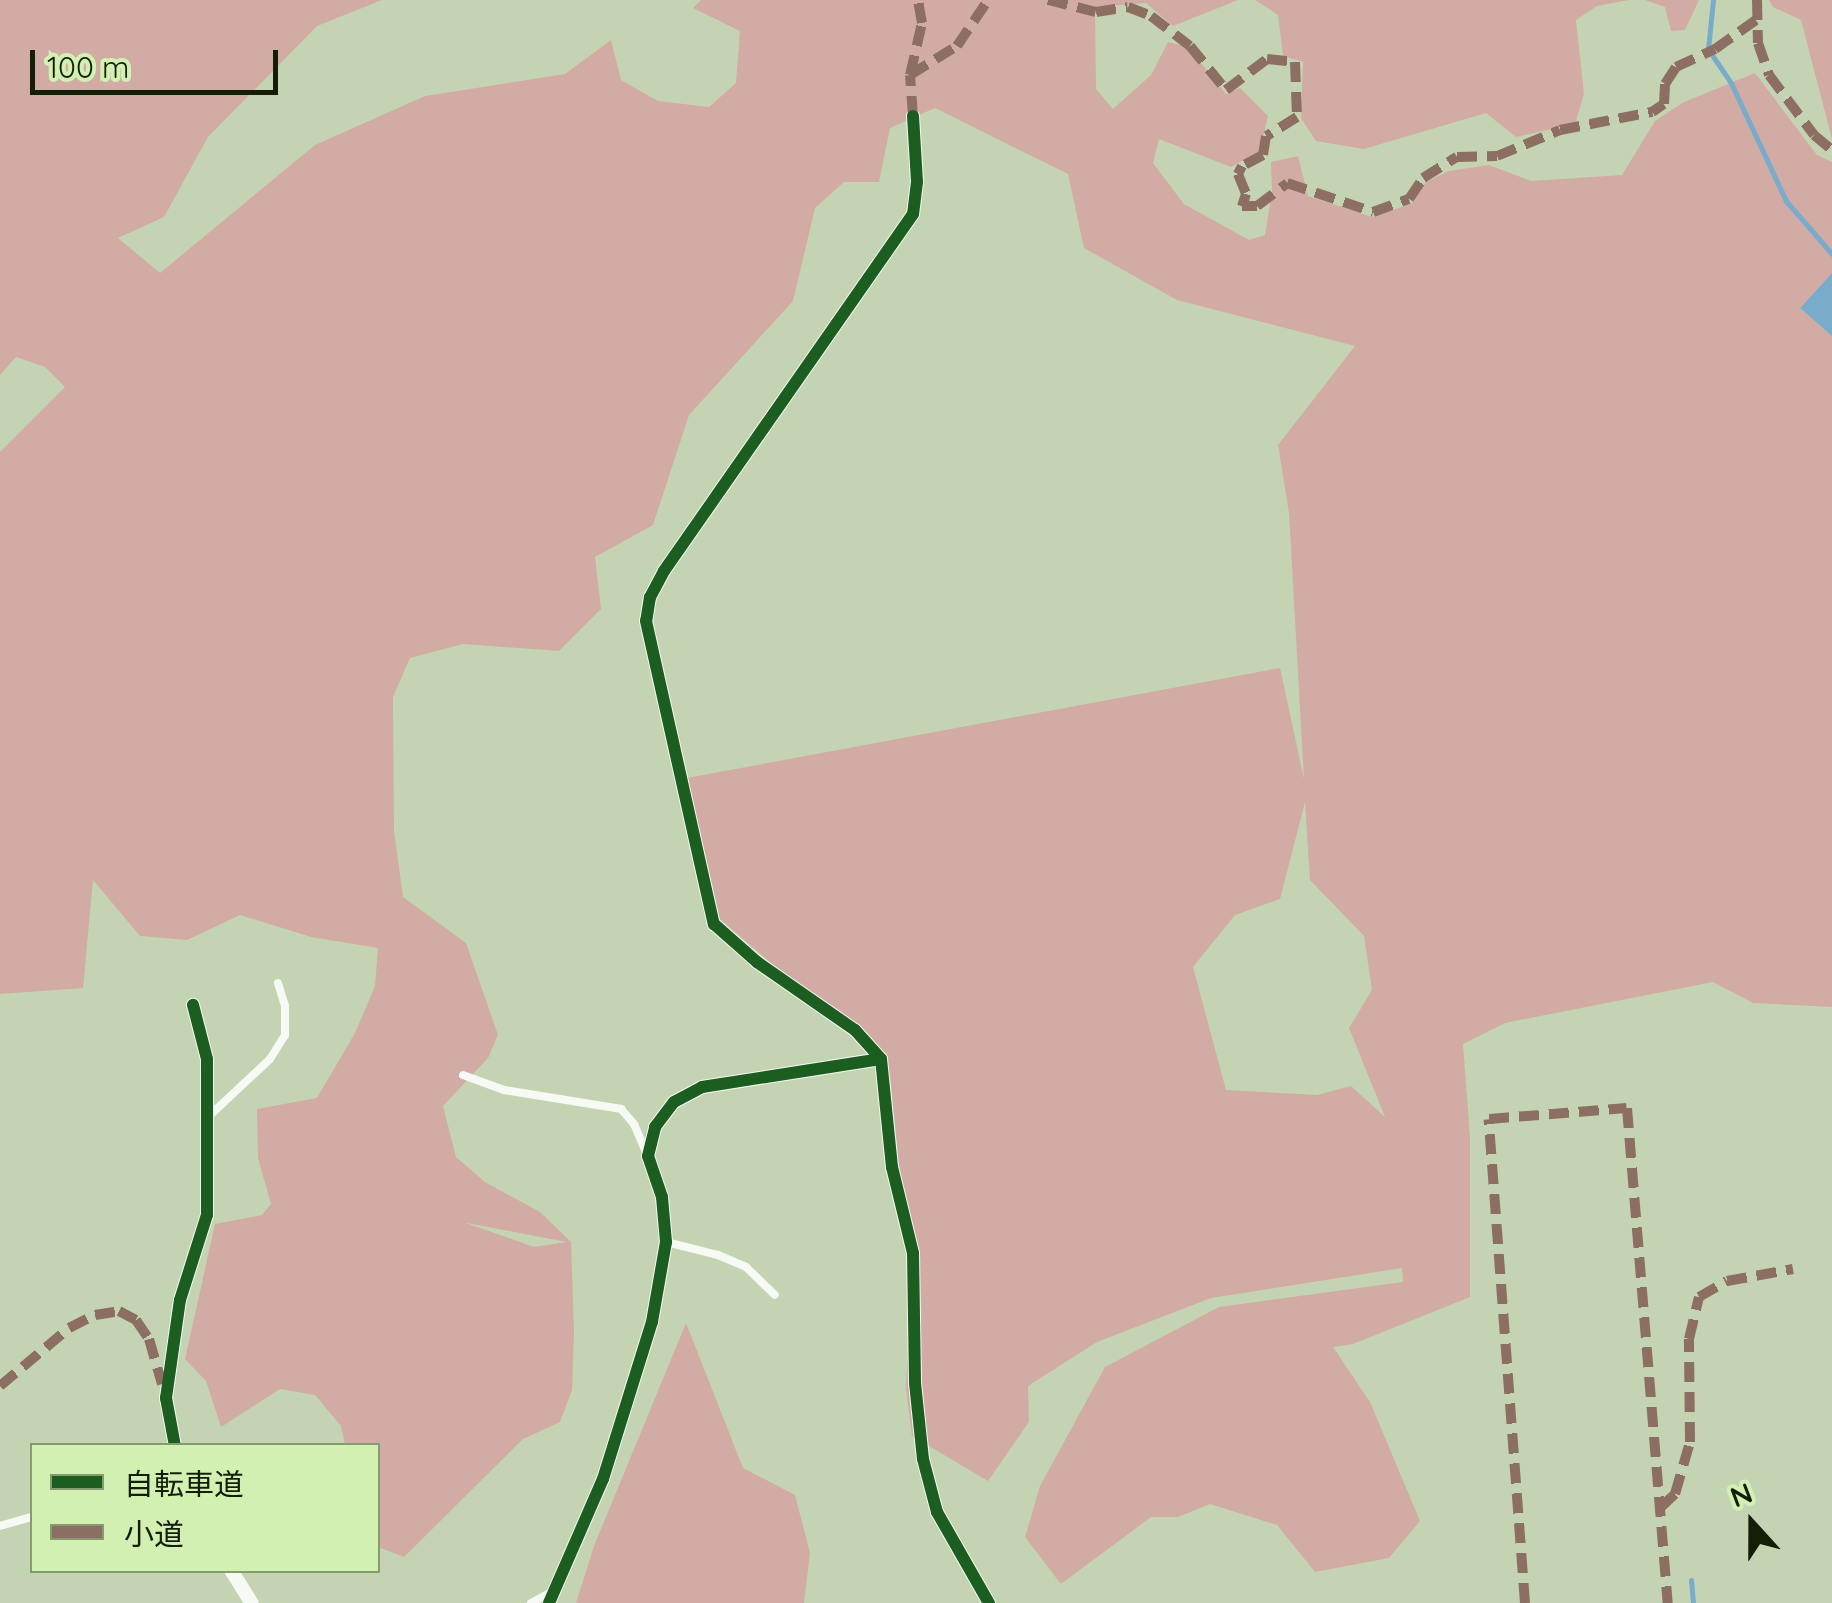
<!DOCTYPE html>
<html>
<head>
<meta charset="utf-8">
<style>
  body { margin:0 }
  #map { position:relative; width:1832px; height:1603px; overflow:hidden; background:#c4d4b3; font-family:Quicksand,"Noto Sans JP",sans-serif }
  div>[style] { position:absolute }
  .green>* { inset:0; background:#d2aba4 }
  .water>* { inset:0; background:#79abcb }
  .stream>* { height:5px; margin:-2.5px; padding:0 2.5px; transform-origin:2.5px; border-radius:2.5px; background:#79abcb }
  .lane>* { height:8px; margin:-4px; padding:0 4px; transform-origin:4px; border-radius:4px; background:#f6f9f4 }
  .street>* { height:14px; margin:-7px; padding:0 7px; transform-origin:7px; border-radius:7px; background:#f6f9f4 }
  .quiet>* { height:10px; margin-top:-5px; transform-origin:0; background:repeating-linear-gradient(90deg,#8d6e63 0 20px,transparent 0 30px) }
  .cycleway>* { height:12px; margin:-6px; padding:0 6px; transform-origin:6px; border-radius:6px; background:#1b5e20 }
  span { translate:-50% -50%; white-space:nowrap; text-align:center; line-height:1.15; -webkit-text-stroke:9px #d2f0b2; paint-order:stroke }
  .legend { position:absolute; left:30px; top:1443px; width:350px; height:130px; box-sizing:border-box; background:#d2f0b2; border:2px solid #869c6e; margin:0; padding:12px 18px; list-style:none; font-size:30px; color:#141e07 }
  .legend li { display:flex; align-items:center; gap:20px; height:50px }
  .legend b { width:50px; border:2px solid #869c6e }
  .north { position:absolute; left:1702px; top:1473px; width:100px; height:100px; -webkit-text-stroke:8px #d2f0b2; paint-order:stroke; rotate:339deg; font-size:28px; font-weight:700; line-height:40px; text-align:center; color:#141e07 }
  .north::after { content:''; display:block; margin:auto; width:35px; height:45px; background:#141e07; clip-path:polygon(50% 0,100% 100%,50% 72%,0 100%) }
  .scale { position:absolute; left:30px; top:50px; width:248px; height:45px; box-sizing:border-box; border:5px solid #141e07; border-top:0; padding-left:12px; font-size:30px; line-height:35px; white-space:nowrap; color:#141e07; -webkit-text-stroke:8px #d2f0b2; paint-order:stroke }
</style>
</head>
<body>
<div id="map">
  <div class="green">
    <div style="clip-path:polygon(evenodd,0 0,382px 0,317px 26px,208px 137px,164px 217px,118px 238px,160px 273px,315px 145px,425px 96px,565px 74px,611px 40px,621px 80px,658px 101px,709px 107px,736px 83px,740px 31px,693px 8px,701px 0,1238px 0,1173px 26px,1146px 3px,1095px 7px,1096px 89px,1113px 109px,1151px 75px,1168px 42px,1188px 47px,1226px 94px,1240px 88px,1268px 116px,1260px 151px,1231px 167px,1159px 139px,1153px 163px,1184px 204px,1249px 240px,1265px 235px,1272px 191px,1271px 162px,1298px 156px,1308px 196px,1372px 217px,1411px 204px,1426px 182px,1449px 171px,1489px 165px,1531px 181px,1622px 175px,1655px 121px,1684px 102px,1755px 73px,1817px 155px,1832px 162px,1832px 273px,1800px 308px,1832px 336px,1832px 1007px,1753px 1003px,1713px 982px,1505px 1023px,1463px 1044px,1470px 1137px,1470px 1297px,1353px 1344px,1333px 1347px,1370px 1402px,1420px 1521px,1389px 1558px,1315px 1572px,1277px 1525px,1210px 1504px,1178px 1517px,1151px 1517px,1061px 1584px,1025px 1537px,1040px 1486px,1105px 1367px,1219px 1307px,1403px 1282px,1402px 1268px,1211px 1298px,1097px 1342px,1028px 1386px,1029px 1422px,988px 1481px,912px 1436px,906px 1388px,911px 1282px,890px 1076px,874px 1042px,808px 995px,720px 919px,687px 778px,1280px 668px,1304px 779px,1289px 513px,1278px 445px,1355px 346px,1177px 300px,1084px 248px,1068px 174px,935px 108px,890px 128px,879px 182px,844px 182px,815px 208px,793px 301px,689px 415px,653px 525px,595px 557px,601px 609px,559px 651px,463px 644px,410px 658px,393px 697px,394px 831px,403px 897px,466px 943px,498px 1035px,488px 1058px,443px 1106px,456px 1157px,485px 1182px,540px 1212px,571px 1242px,574px 1332px,572px 1390px,560px 1422px,523px 1439px,404px 1557px,378px 1547px,378px 1446px,345px 1445px,341px 1426px,315px 1395px,280px 1389px,221px 1427px,206px 1381px,185px 1359px,215px 1224px,262px 1215px,271px 1204px,258px 1158px,257px 1109px,317px 1098px,355px 1033px,375px 986px,378px 948px,311px 937px,240px 915px,187px 940px,140px 936px,93px 880px,83px 988px,0 994px,0 452px,65px 387px,45px 367px,16px 357px,0 375px,0 0,1305px 802px,1310px 880px,1364px 936px,1372px 990px,1349px 1028px,1385px 1117px,1351px 1086px,1317px 1095px,1226px 1090px,1193px 967px,1235px 915px,1280px 899px,1305px 802px,0 0,466px 1223px,467px 1223px,567px 1242px,534px 1247px,466px 1223px)"></div>
    <div style="clip-path:polygon(1255px 0,1629px 0,1597px 6px,1576px 20px,1584px 94px,1575px 124px,1516px 137px,1486px 113px,1364px 149px,1316px 141px,1301px 118px,1303px 62px,1283px 56px,1278px 15px)"></div>
    <div style="clip-path:polygon(1645px 0,1699px 0,1685px 30px,1671px 31px,1665px 7px)"></div>
    <div style="clip-path:polygon(1769px 0,1832px 0,1832px 139px,1801px 20px,1773px 7px)"></div>
    <div style="clip-path:polygon(686px 1323px,743px 1468px,795px 1495px,810px 1553px,804px 1603px,576px 1603px,594px 1546px)"></div>
  </div>
  <div class="water">
    <div style="clip-path:polygon(1832px 273px,1832px 336px,1800px 308px)"></div>
  </div>
  <div class="stream">
    <div style="left:1713px;top:0;width:49px;rotate:95.8deg"></div>
    <div style="left:1708px;top:49px;width:41px;rotate:55.9deg"></div>
    <div style="left:1731px;top:83px;width:130px;rotate:65deg"></div>
    <div style="left:1786px;top:201px;width:70px;rotate:49deg"></div>
    <div style="left:1691px;top:1580px;width:23px;rotate:85deg"></div>
  </div>
  <div class="lane">
    <div style="left:463px;top:1075px;width:44px;rotate:20.1deg"></div>
    <div style="left:504px;top:1090px;width:119px;rotate:9.2deg"></div>
    <div style="left:621px;top:1109px;width:20px;rotate:49deg"></div>
    <div style="left:634px;top:1124px;width:30px;rotate:67deg"></div>
    <div style="left:207px;top:1118px;width:86px;rotate:-43.1deg"></div>
    <div style="left:270px;top:1059px;width:28px;rotate:-58deg"></div>
    <div style="left:285px;top:1035px;width:29px;rotate:-90deg"></div>
    <div style="left:285px;top:1006px;width:24px;rotate:-107deg"></div>
    <div style="left:666px;top:1242px;width:54px;rotate:14deg"></div>
    <div style="left:718px;top:1255px;width:30px;rotate:23deg"></div>
    <div style="left:746px;top:1267px;width:40px;rotate:44deg"></div>
    <div style="left:0;top:1526px;width:33px;rotate:-16deg"></div>
    <div style="left:531px;top:1603px;width:26px;rotate:-28deg"></div>
  </div>
  <div class="street">
    <div style="left:913px;top:116px;width:66px;rotate:86.5deg"></div>
    <div style="left:917px;top:182px;width:32px;rotate:97deg"></div>
    <div style="left:913px;top:214px;width:435px;rotate:124.9deg"></div>
    <div style="left:664px;top:571px;width:30px;rotate:118deg"></div>
    <div style="left:650px;top:597px;width:24px;rotate:99deg"></div>
    <div style="left:646px;top:621px;width:311px;rotate:77.4deg"></div>
    <div style="left:714px;top:924px;width:57px;rotate:41.5deg"></div>
    <div style="left:757px;top:962px;width:119px;rotate:34.8deg"></div>
    <div style="left:855px;top:1030px;width:39px;rotate:48deg"></div>
    <div style="left:881px;top:1059px;width:109px;rotate:84.2deg"></div>
    <div style="left:892px;top:1167px;width:89px;rotate:76.3deg"></div>
    <div style="left:913px;top:1253px;width:130px;rotate:89.1deg"></div>
    <div style="left:915px;top:1383px;width:76px;rotate:84deg"></div>
    <div style="left:923px;top:1459px;width:55px;rotate:75.2deg"></div>
    <div style="left:937px;top:1512px;width:105px;rotate:60.3deg"></div>
    <div style="left:175px;top:1446px;width:49px;rotate:-100.6deg"></div>
    <div style="left:166px;top:1398px;width:99px;rotate:-81.9deg"></div>
    <div style="left:180px;top:1300px;width:89px;rotate:-72.4deg"></div>
    <div style="left:207px;top:1215px;width:156px;rotate:-90deg"></div>
    <div style="left:207px;top:1059px;width:56px;rotate:-104.5deg"></div>
    <div style="left:231px;top:1570px;width:39px;rotate:58deg"></div>
    <div style="left:549px;top:1603px;width:135px;rotate:-66.5deg"></div>
    <div style="left:603px;top:1479px;width:164px;rotate:-72.7deg"></div>
    <div style="left:652px;top:1322px;width:81px;rotate:-80.1deg"></div>
    <div style="left:666px;top:1242px;width:45px;rotate:-95.1deg"></div>
    <div style="left:662px;top:1197px;width:43px;rotate:-108.9deg"></div>
    <div style="left:648px;top:1156px;width:30px;rotate:-76deg"></div>
    <div style="left:655px;top:1127px;width:31px;rotate:-53deg"></div>
    <div style="left:674px;top:1102px;width:32px;rotate:-28deg"></div>
    <div style="left:702px;top:1087px;width:181px;rotate:-8.9deg"></div>
  </div>
  <div class="quiet">
    <div style="left:1048px;top:0;width:49px;rotate:14deg"></div>
    <div style="left:1096px;top:12px;width:32px;rotate:-9deg"></div>
    <div style="left:1128px;top:7px;width:25px;rotate:21deg"></div>
    <div style="left:1151px;top:16px;width:49px;rotate:37.6deg"></div>
    <div style="left:1190px;top:46px;width:57px;rotate:50.7deg"></div>
    <div style="left:1226px;top:90px;width:51px;rotate:-37.1deg"></div>
    <div style="left:1267px;top:59px;width:28px;rotate:6deg"></div>
    <div style="left:1295px;top:62px;width:55px;rotate:87.9deg"></div>
    <div style="left:1297px;top:117px;width:36px;rotate:148deg"></div>
    <div style="left:1266px;top:136px;width:19px;rotate:99deg"></div>
    <div style="left:1263px;top:155px;width:24px;rotate:152deg"></div>
    <div style="left:1242px;top:166px;width:9px;rotate:117deg"></div>
    <div style="left:1238px;top:174px;width:22px;rotate:68deg"></div>
    <div style="left:1246px;top:194px;width:13px;rotate:108deg"></div>
    <div style="left:1242px;top:206px;width:15px"></div>
    <div style="left:1257px;top:206px;width:38px;rotate:-37deg"></div>
    <div style="left:1287px;top:183px;width:91px;rotate:18.6deg"></div>
    <div style="left:1373px;top:212px;width:38px;rotate:-20deg"></div>
    <div style="left:1409px;top:199px;width:25px;rotate:-56deg"></div>
    <div style="left:1423px;top:178px;width:40px;rotate:-32deg"></div>
    <div style="left:1457px;top:157px;width:40px;rotate:-1.4deg"></div>
    <div style="left:1497px;top:156px;width:68px;rotate:-22.4deg"></div>
    <div style="left:1560px;top:130px;width:94px;rotate:-11.1deg"></div>
    <div style="left:1652px;top:112px;width:14px;rotate:-34deg"></div>
    <div style="left:1664px;top:104px;width:20px;rotate:-87deg"></div>
    <div style="left:1665px;top:84px;width:20px;rotate:-57deg"></div>
    <div style="left:1676px;top:67px;width:43px;rotate:-24.8deg"></div>
    <div style="left:1715px;top:49px;width:50px;rotate:-35.3deg"></div>
    <div style="left:1757px;top:0;width:43px;rotate:88.7deg"></div>
    <div style="left:1758px;top:43px;width:34px;rotate:71deg"></div>
    <div style="left:1769px;top:75px;width:75px;rotate:53.1deg"></div>
    <div style="left:1814px;top:135px;width:23px;rotate:40deg"></div>
    <div style="left:910px;top:75px;width:55px;rotate:-31.7deg"></div>
    <div style="left:957px;top:46px;width:55px;rotate:-56deg"></div>
    <div style="left:913px;top:116px;width:41px;rotate:-94.2deg"></div>
    <div style="left:910px;top:75px;width:53px;rotate:-77deg"></div>
    <div style="left:922px;top:23px;width:23px;rotate:-100deg"></div>
    <div style="left:0;top:1386px;width:90px;rotate:-40deg"></div>
    <div style="left:69px;top:1328px;width:29px;rotate:-27deg"></div>
    <div style="left:95px;top:1315px;width:24px;rotate:-9deg"></div>
    <div style="left:119px;top:1311px;width:19px;rotate:28deg"></div>
    <div style="left:136px;top:1320px;width:23px;rotate:56deg"></div>
    <div style="left:149px;top:1339px;width:47px;rotate:73.9deg"></div>
    <div style="left:1660px;top:1508px;width:21px;rotate:-43deg"></div>
    <div style="left:1675px;top:1494px;width:54px;rotate:-73.9deg"></div>
    <div style="left:1690px;top:1442px;width:103px;rotate:-90.6deg"></div>
    <div style="left:1689px;top:1339px;width:43px;rotate:-76.6deg"></div>
    <div style="left:1699px;top:1297px;width:32px;rotate:-30deg"></div>
    <div style="left:1727px;top:1281px;width:67px;rotate:-10.3deg"></div>
    <div style="left:1525px;top:1603px;width:485px;rotate:-94.3deg"></div>
    <div style="left:1489px;top:1119px;width:138px;rotate:-4.6deg"></div>
    <div style="left:1627px;top:1108px;width:497px;rotate:85.3deg"></div>
  </div>
  <div class="cycleway">
    <div style="left:913px;top:116px;width:66px;rotate:86.5deg"></div>
    <div style="left:917px;top:182px;width:32px;rotate:97deg"></div>
    <div style="left:913px;top:214px;width:435px;rotate:124.9deg"></div>
    <div style="left:664px;top:571px;width:30px;rotate:118deg"></div>
    <div style="left:650px;top:597px;width:24px;rotate:99deg"></div>
    <div style="left:646px;top:621px;width:311px;rotate:77.4deg"></div>
    <div style="left:714px;top:924px;width:57px;rotate:41.5deg"></div>
    <div style="left:757px;top:962px;width:119px;rotate:34.8deg"></div>
    <div style="left:855px;top:1030px;width:39px;rotate:48deg"></div>
    <div style="left:881px;top:1059px;width:109px;rotate:84.2deg"></div>
    <div style="left:892px;top:1167px;width:89px;rotate:76.3deg"></div>
    <div style="left:913px;top:1253px;width:130px;rotate:89.1deg"></div>
    <div style="left:915px;top:1383px;width:76px;rotate:84deg"></div>
    <div style="left:923px;top:1459px;width:55px;rotate:75.2deg"></div>
    <div style="left:937px;top:1512px;width:105px;rotate:60.3deg"></div>
    <div style="left:175px;top:1446px;width:49px;rotate:-100.6deg"></div>
    <div style="left:166px;top:1398px;width:99px;rotate:-81.9deg"></div>
    <div style="left:180px;top:1300px;width:89px;rotate:-72.4deg"></div>
    <div style="left:207px;top:1215px;width:156px;rotate:-90deg"></div>
    <div style="left:207px;top:1059px;width:56px;rotate:-104.5deg"></div>
    <div style="left:549px;top:1603px;width:135px;rotate:-66.5deg"></div>
    <div style="left:603px;top:1479px;width:164px;rotate:-72.7deg"></div>
    <div style="left:652px;top:1322px;width:81px;rotate:-80.1deg"></div>
    <div style="left:666px;top:1242px;width:45px;rotate:-95.1deg"></div>
    <div style="left:662px;top:1197px;width:43px;rotate:-108.9deg"></div>
    <div style="left:648px;top:1156px;width:30px;rotate:-76deg"></div>
    <div style="left:655px;top:1127px;width:31px;rotate:-53deg"></div>
    <div style="left:674px;top:1102px;width:32px;rotate:-28deg"></div>
    <div style="left:702px;top:1087px;width:181px;rotate:-8.9deg"></div>
  </div>
  <ul class="legend">
  <li><b style="height:12px;background:#1b5e20"></b>自転車道</li>
  <li><b style="height:12px;background:#8d6e63"></b>小道</li>
  </ul>
  <div class="north">N</div>
  <div class="scale">100 m</div>
</div>
</body>
</html>
